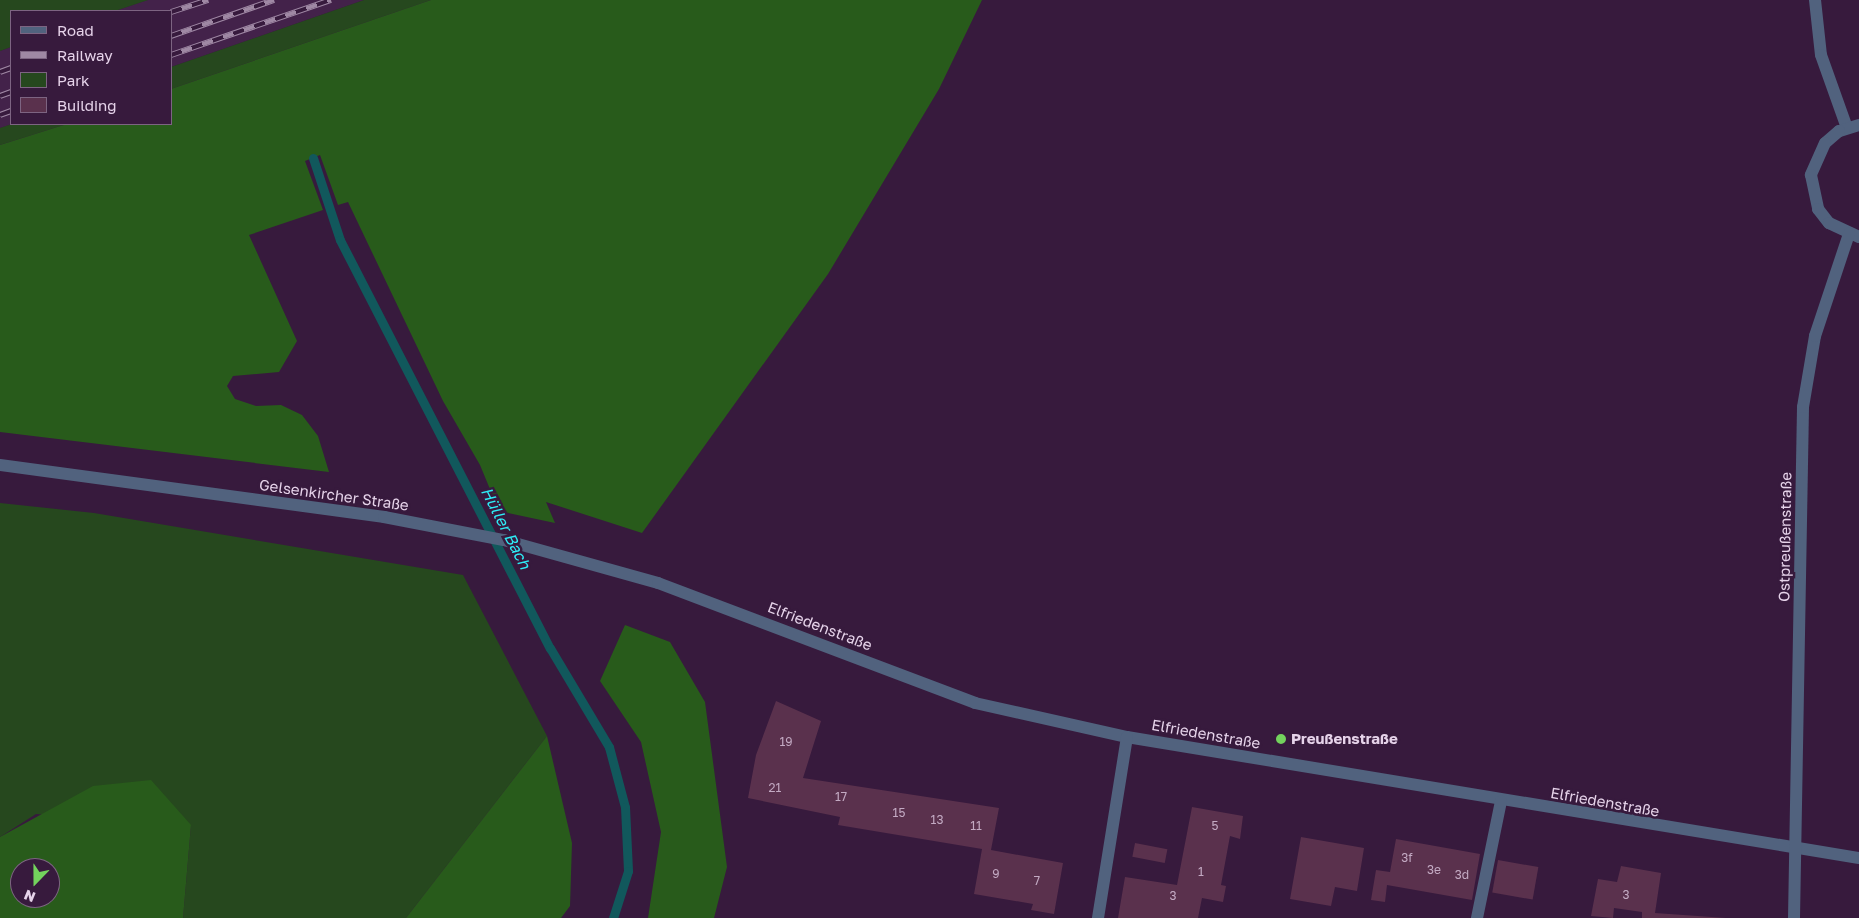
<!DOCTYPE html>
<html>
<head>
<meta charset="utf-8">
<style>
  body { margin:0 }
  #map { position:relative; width:1859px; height:918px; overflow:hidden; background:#371a3d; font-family:"Golos Text",sans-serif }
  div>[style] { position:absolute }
  .built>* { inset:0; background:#43224a }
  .green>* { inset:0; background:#26481e }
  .forest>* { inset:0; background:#285b1b }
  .stream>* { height:9px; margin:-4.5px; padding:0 4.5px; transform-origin:4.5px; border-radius:4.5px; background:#11585c }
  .building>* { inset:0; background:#5a314d; transform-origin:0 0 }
  .minor>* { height:12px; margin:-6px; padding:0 6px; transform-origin:6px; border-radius:6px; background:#51627e }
  .rail>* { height:5.5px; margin-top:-2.75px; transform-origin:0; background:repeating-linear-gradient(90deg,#371a3d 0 11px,#9f88a4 0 22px); box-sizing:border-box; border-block:1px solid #9f88a4 }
  .dots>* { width:14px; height:14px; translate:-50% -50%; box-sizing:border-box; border:2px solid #371a3d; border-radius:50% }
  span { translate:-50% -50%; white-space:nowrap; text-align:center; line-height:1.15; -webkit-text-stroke:5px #371a3d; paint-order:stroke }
  .number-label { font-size:12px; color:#c3aac3 }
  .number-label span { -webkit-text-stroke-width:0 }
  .street-label { font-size:15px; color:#e6d3ea }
  .poi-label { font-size:15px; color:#e6d3ea; font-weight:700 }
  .left { translate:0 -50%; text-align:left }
  .water-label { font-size:16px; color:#2eecf5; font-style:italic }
  .legend { position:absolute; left:10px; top:10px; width:162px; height:115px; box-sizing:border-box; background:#371a3d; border:1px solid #7d6482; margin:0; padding:6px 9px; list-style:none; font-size:15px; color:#e6d3ea }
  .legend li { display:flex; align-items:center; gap:10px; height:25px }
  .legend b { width:25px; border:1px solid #7d6482 }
  .north { position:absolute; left:10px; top:858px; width:50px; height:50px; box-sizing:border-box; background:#371a3d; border:1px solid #7d6482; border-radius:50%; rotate:202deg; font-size:14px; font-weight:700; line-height:20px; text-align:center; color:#e6d3ea }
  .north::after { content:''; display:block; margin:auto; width:18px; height:22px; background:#73d25d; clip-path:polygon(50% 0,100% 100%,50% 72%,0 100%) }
</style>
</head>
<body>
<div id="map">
  <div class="built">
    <div style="clip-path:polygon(148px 0,364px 0,171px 67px,171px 11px,115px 11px)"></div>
    <div style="clip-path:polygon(11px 47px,12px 124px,0 128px,0 51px)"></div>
  </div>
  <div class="green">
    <div style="clip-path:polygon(0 0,148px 0,115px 11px,11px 11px,11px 47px,0 51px)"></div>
    <div style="clip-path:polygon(364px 0,431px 0,171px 89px,171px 67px)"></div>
    <div style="clip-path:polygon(12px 124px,67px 124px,0 145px,0 128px)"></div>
    <div style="clip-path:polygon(0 503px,94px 513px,463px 575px,547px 736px,406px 918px,183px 918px,191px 825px,36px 814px,0 837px)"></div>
  </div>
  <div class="forest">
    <div style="clip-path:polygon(431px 0,982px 0,939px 89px,828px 274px,642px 533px,546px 502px,555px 523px,499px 511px,480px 465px,443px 401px,348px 202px,338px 205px,320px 155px,305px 161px,323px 210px,249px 235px,297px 341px,279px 372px,233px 376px,227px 386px,235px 399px,256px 406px,281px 405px,302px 415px,318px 436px,329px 472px,0 432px,0 145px,67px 124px,171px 124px,171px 89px)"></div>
    <div style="clip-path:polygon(625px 625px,670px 642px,705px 702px,727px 867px,714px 918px,648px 918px,661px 832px,641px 742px,600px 681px)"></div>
    <div style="clip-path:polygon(547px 736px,572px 843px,570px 906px,561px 918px,406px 918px)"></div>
    <div style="clip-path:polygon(evenodd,151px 780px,191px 825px,183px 918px,0 918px,0 837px,93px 786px,151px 780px,20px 868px,50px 868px,50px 898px,20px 898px,20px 868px)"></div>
  </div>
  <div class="stream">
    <div style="left:313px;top:158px;width:86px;rotate:71.8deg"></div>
    <div style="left:340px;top:240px;width:459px;rotate:62.8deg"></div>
    <div style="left:550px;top:648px;width:115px;rotate:59.2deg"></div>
    <div style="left:609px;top:747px;width:62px;rotate:75.1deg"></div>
    <div style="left:625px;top:807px;width:64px;rotate:87.3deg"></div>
    <div style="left:628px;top:871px;width:49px;rotate:107.7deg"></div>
  </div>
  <div class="building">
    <div style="clip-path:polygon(776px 701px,821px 721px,803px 778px,999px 808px,991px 850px,1063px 863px,1054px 914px,1031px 910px,1033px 904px,974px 894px,982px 849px,838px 825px,840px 817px,748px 798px,756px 755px)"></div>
    <div style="clip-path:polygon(1192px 807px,1243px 816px,1240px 839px,1230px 836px,1221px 885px,1226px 886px,1223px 902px,1202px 898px,1198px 918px,1118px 918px,1125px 877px,1177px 885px)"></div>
    <div style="clip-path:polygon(1301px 837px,1364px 848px,1357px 891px,1335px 887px,1331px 906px,1290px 899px)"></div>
    <div style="clip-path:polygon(1396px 839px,1480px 854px,1472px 900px,1387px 885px,1385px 902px,1371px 900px,1376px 870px,1390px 872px)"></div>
    <div style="left:1135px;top:843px;width:33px;height:14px;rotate:11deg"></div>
    <div style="left:1498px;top:860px;width:41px;height:33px;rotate:10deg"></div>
    <div style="clip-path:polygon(1621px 866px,1661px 873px,1655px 913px,1726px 918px,1642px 918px,1642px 912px,1614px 908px,1613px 918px,1591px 916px,1598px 879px,1617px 882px)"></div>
  </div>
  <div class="minor">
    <div style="left:1815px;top:0;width:55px;rotate:83.8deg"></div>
    <div style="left:1821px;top:55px;width:77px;rotate:70.4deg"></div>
    <div style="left:1859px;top:125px;width:21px;rotate:163deg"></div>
    <div style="left:1839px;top:131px;width:18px;rotate:139deg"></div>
    <div style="left:1825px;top:143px;width:35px;rotate:114deg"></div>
    <div style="left:1811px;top:175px;width:35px;rotate:78deg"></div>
    <div style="left:1818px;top:209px;width:18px;rotate:52deg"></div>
    <div style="left:1829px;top:223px;width:33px;rotate:25deg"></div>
    <div style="left:0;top:465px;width:388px;rotate:7.7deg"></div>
    <div style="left:384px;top:517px;width:122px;rotate:10.9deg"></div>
    <div style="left:504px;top:540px;width:160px;rotate:15.6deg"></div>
    <div style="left:658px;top:583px;width:339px;rotate:20.7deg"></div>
    <div style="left:975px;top:703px;width:156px;rotate:12.6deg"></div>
    <div style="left:1127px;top:737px;width:742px;rotate:9.39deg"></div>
    <div style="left:1098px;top:918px;width:183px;rotate:-80.9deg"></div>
    <div style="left:1477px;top:918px;width:119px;rotate:-78.4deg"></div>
    <div style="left:1794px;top:918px;width:511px;rotate:-88.99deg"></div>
    <div style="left:1803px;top:407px;width:72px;rotate:-80.4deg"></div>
    <div style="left:1815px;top:336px;width:108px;rotate:-71.6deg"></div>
  </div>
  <div class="rail">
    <div style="left:171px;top:12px;width:39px;rotate:-18deg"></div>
    <div style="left:171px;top:36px;width:109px;rotate:-19.3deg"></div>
    <div style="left:171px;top:55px;width:169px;rotate:-19deg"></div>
    <div style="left:0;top:72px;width:12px;rotate:-20deg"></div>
    <div style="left:0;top:96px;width:12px;rotate:-20deg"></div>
    <div style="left:0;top:115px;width:12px;rotate:-20deg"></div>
  </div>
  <div class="dots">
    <div style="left:1281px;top:739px;background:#73d25d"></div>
  </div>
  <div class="number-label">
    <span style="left:786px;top:742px">19</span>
    <span style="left:775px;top:788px">21</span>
    <span style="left:841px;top:797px">17</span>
    <span style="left:899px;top:813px">15</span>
    <span style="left:937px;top:820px">13</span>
    <span style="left:976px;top:826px">11</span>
    <span style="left:1215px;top:826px">5</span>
    <span style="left:1407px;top:858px">3f</span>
    <span style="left:1434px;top:870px">3e</span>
    <span style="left:1201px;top:872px">1</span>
    <span style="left:996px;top:874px">9</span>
    <span style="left:1462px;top:875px">3d</span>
    <span style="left:1037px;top:881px">7</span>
    <span style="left:1626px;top:895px">3</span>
    <span style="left:1173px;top:896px">3</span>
  </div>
  <div class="street-label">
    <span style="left:334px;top:495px;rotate:8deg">Gelsenkircher Straße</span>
    <span style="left:1785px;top:537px;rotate:-89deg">Ostpreußenstraße</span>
    <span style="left:820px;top:626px;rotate:21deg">Elfriedenstraße</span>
    <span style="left:1206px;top:734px;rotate:10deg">Elfriedenstraße</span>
    <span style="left:1605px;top:802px;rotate:10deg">Elfriedenstraße</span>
  </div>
  <div class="poi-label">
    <span class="left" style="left:1291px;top:739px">Preußenstraße</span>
  </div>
  <div class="water-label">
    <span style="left:506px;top:528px;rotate:63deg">Hüller Bach</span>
  </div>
  <ul class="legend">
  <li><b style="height:6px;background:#51627e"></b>Road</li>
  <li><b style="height:6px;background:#9f88a4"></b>Railway</li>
  <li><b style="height:14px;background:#26481e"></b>Park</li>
  <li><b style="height:14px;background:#5a314d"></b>Building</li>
  </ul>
  <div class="north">N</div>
</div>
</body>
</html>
